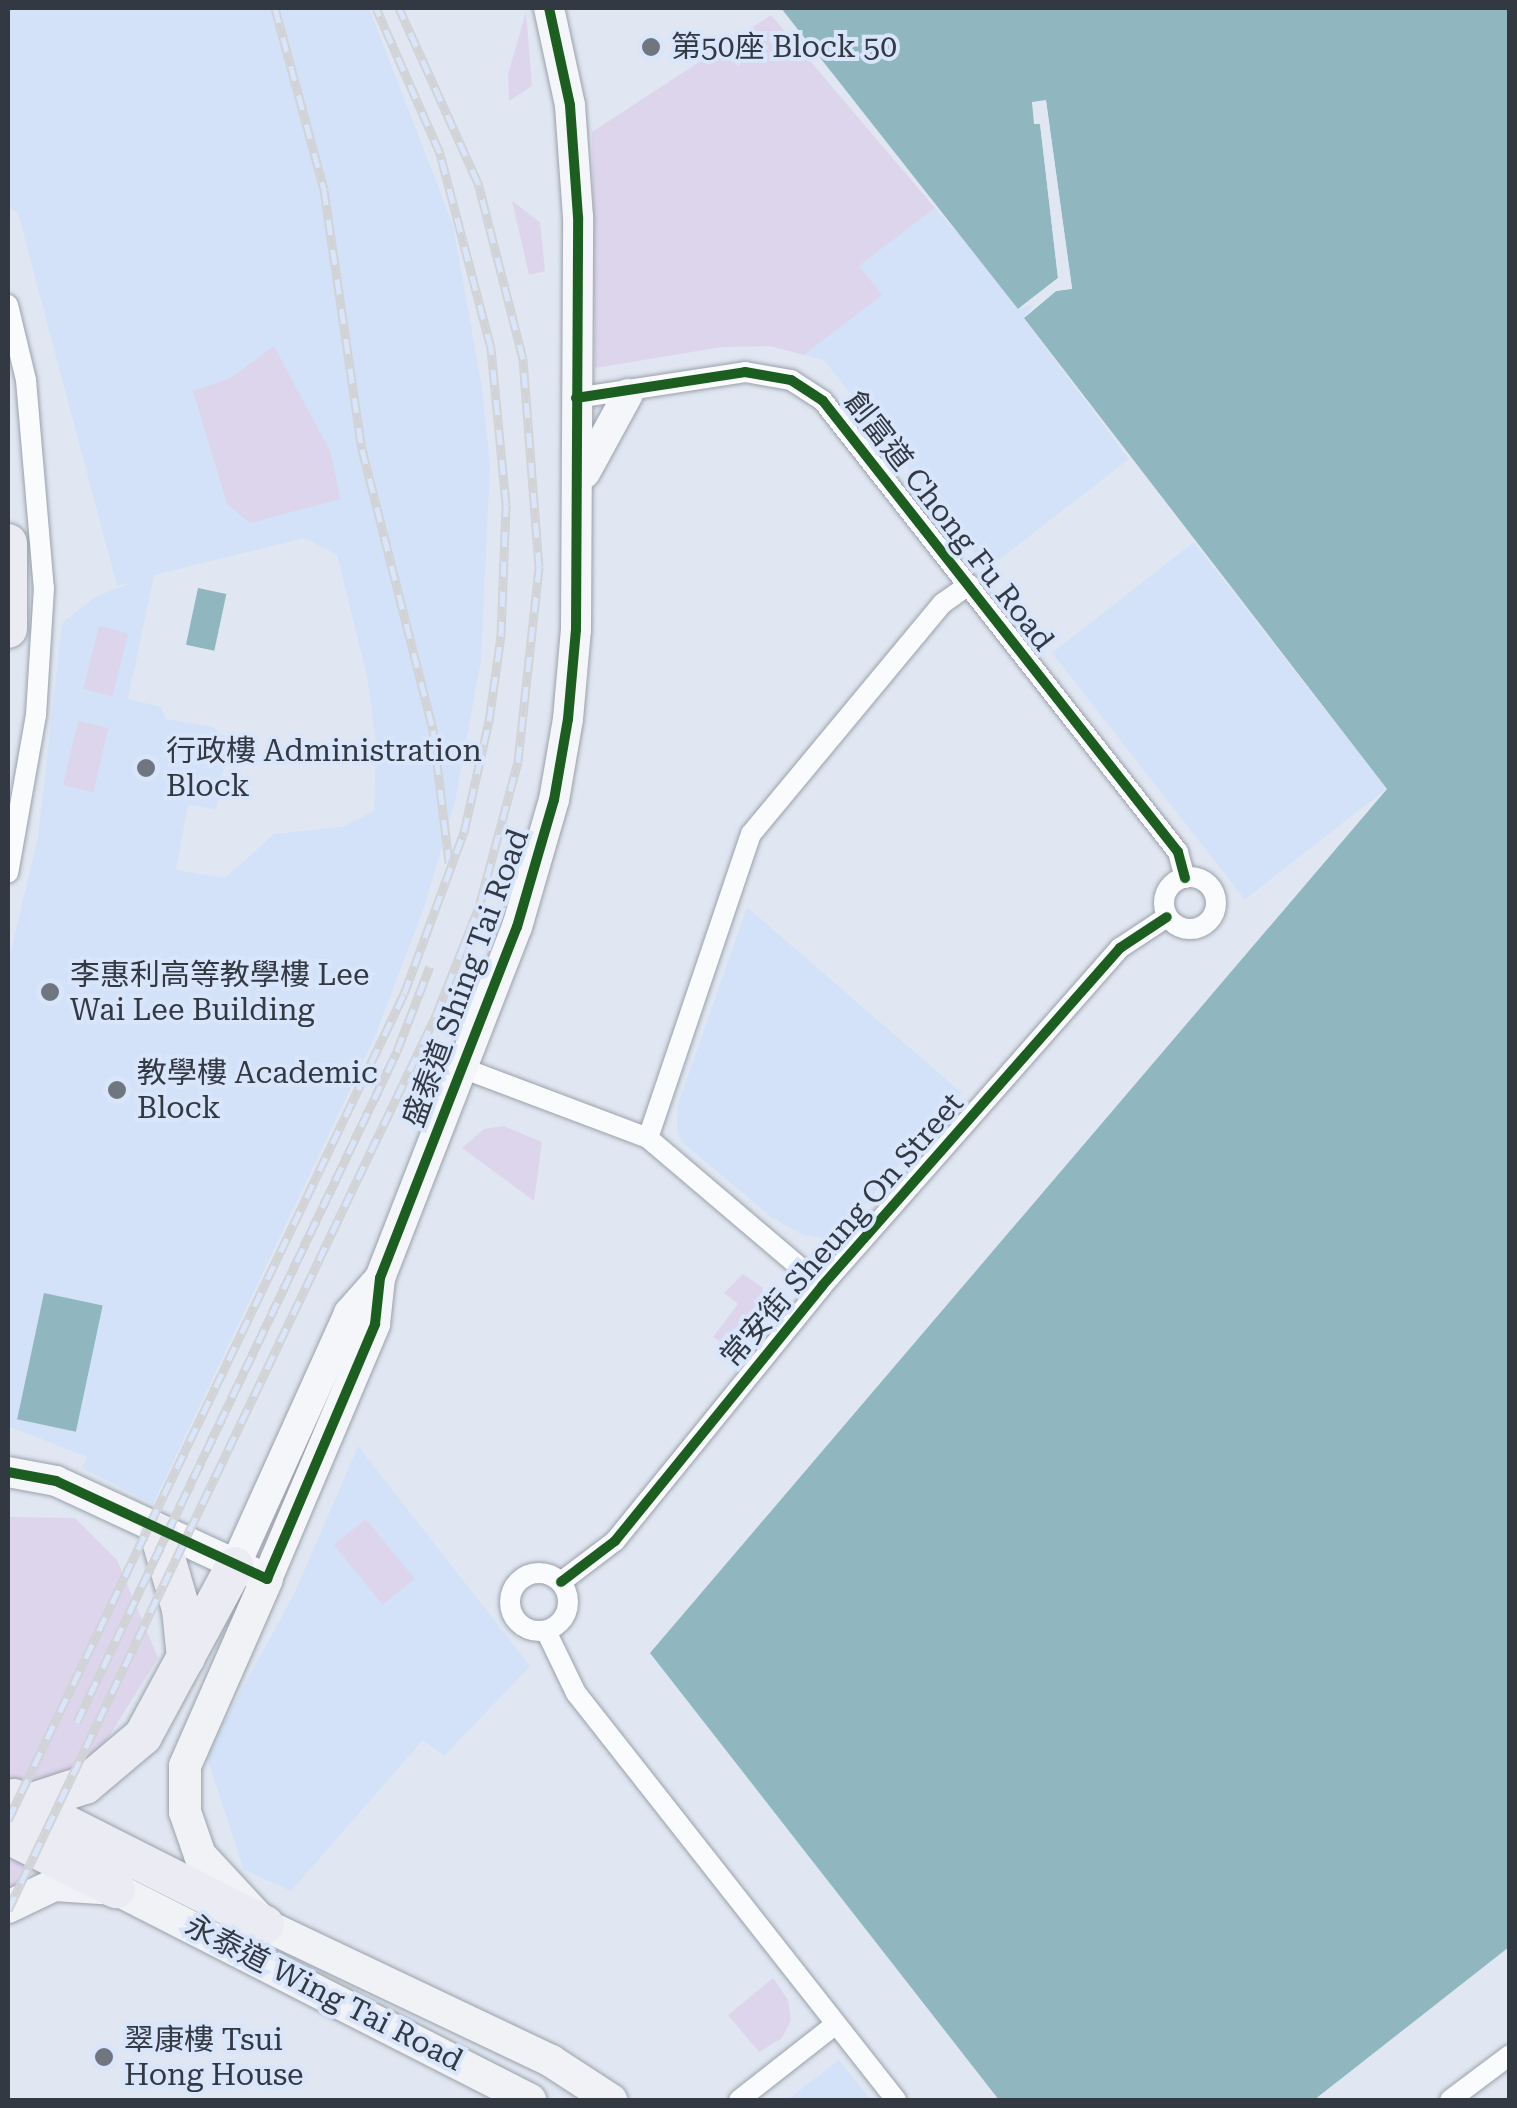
<!DOCTYPE html>
<html>
<head>
<meta charset="utf-8">
<style>
  body { margin:0 }
  #map { position:relative; width:1517px; height:2108px; overflow:hidden; background:#e0e7f2; font-family:"Roboto Serif","Noto Sans TC",serif }
  div>[style] { position:absolute }
  .built>* { inset:0; background:#d3e2f8; transform-origin:0 0 }
  .green>* { inset:0; background:#ddd5ec; transform-origin:0 0 }
  .water>* { inset:0; background:#90b7c0; transform-origin:0 0 }
  .pier>* { inset:0; background:#e0e7f2 }
  .roads { filter:drop-shadow(0 0 2px #9ba1aa) drop-shadow(0 0 2px #9ba1aa) }
  .street>* { height:20px; margin:-10px; padding:0 10px; transform-origin:10px; border-radius:10px; background:#fafbfd }
  .street>.ring { margin:-10px; padding:0; box-sizing:content-box; background:none; border:20px solid #fafbfd; border-radius:50% }
  .secondary>* { height:30px; margin:-15px; padding:0 15px; transform-origin:15px; border-radius:15px; background:#f5f6fa }
  .primary>* { height:32px; margin:-16px; padding:0 16px; transform-origin:16px; border-radius:16px; background:#f1f2f6 }
  .highway>* { height:38px; margin:-19px; padding:0 19px; transform-origin:19px; border-radius:19px; background:#ebebf3 }
  .rail>* { height:9px; margin-top:-4.5px; transform-origin:0; background:repeating-linear-gradient(90deg,#d8e5fa 0 15px,#d1d3d7 0 30px); box-sizing:border-box; border-block:2px solid #d1d3d7 }
  .cycleway>* { height:10px; margin:-5px; padding:0 5px; transform-origin:5px; border-radius:5px; background:#1b5e20 }
  .dots>* { width:28px; height:28px; translate:-50% -50%; box-sizing:border-box; border:5px solid #d8e5fa; border-radius:50% }
  span { translate:-50% -50%; white-space:nowrap; text-align:center; line-height:1.15; -webkit-text-stroke:8px #d8e5fa; paint-order:stroke }
  .poi-label { font-size:30px; color:#333943 }
  .left { translate:0 -50%; text-align:left }
  .street-label { font-size:30px; color:#333943 }
  .frame { position:absolute; inset:0; border:10px solid #333943; pointer-events:none }
</style>
</head>
<body>
<div id="map">
  <div class="built">
    <div style="clip-path:polygon(evenodd,8px 8px,369px 8px,453px 225px,482px 388px,490px 465px,481px 660px,456px 797px,425px 905px,374px 1039px,153px 1504px,82px 1468px,87px 1457px,8px 1426px,8px 963px,38px 837px,62px 623px,95px 597px,133px 582px,117px 586px,18px 213px,8px 206px,8px 8px,305px 538px,337px 555px,367px 676px,376px 743px,374px 811px,342px 827px,274px 834px,225px 878px,176px 870px,188px 805px,216px 809px,229px 740px,213px 727px,166px 719px,161px 707px,128px 699px,154px 575px,305px 538px)"></div>
    <div style="clip-path:polygon(1046px 100px,1072px 289px,1024px 319px,1129px 459px,987px 569px,824px 360px,804px 355px,881px 295px,859px 266px,935px 208px,969px 246px,1032px 102px)"></div>
    <div style="left:1194px;top:542px;width:313px;height:180px;rotate:52deg"></div>
    <div style="clip-path:polygon(747px 907px,962px 1093px,845px 1227px,826px 1239px,801px 1234px,771px 1217px,682px 1142px,677px 1130px,677px 1107px)"></div>
    <div style="clip-path:polygon(358px 1446px,530px 1666px,444px 1756px,423px 1740px,291px 1891px,244px 1870px,206px 1755px,295px 1592px)"></div>
    <div style="clip-path:polygon(839px 2060px,871px 2100px,787px 2100px)"></div>
  </div>
  <div class="green">
    <div style="clip-path:polygon(526px 12px,532px 86px,509px 101px,508px 74px)"></div>
    <div style="clip-path:polygon(771px 15px,935px 208px,859px 266px,882px 295px,804px 355px,770px 346px,722px 347px,595px 368px,592px 132px)"></div>
    <div style="clip-path:polygon(512px 201px,540px 222px,545px 271px,529px 275px)"></div>
    <div style="clip-path:polygon(274px 346px,331px 453px,340px 499px,250px 523px,227px 504px,193px 391px,231px 378px)"></div>
    <div style="left:99px;top:626px;width:30px;height:65px;rotate:14deg"></div>
    <div style="left:78px;top:721px;width:31px;height:66px;rotate:13deg"></div>
    <div style="clip-path:polygon(504px 1126px,542px 1142px,534px 1201px,462px 1148px,484px 1129px)"></div>
    <div style="clip-path:polygon(743px 1274px,762px 1287px,765px 1308px,760px 1325px,736px 1353px,713px 1337px,738px 1304px,724px 1293px)"></div>
    <div style="clip-path:polygon(8px 1517px,75px 1518px,117px 1560px,158px 1658px,8px 1898px)"></div>
    <div style="left:366px;top:1519px;width:77px;height:41px;rotate:51deg"></div>
    <div style="clip-path:polygon(773px 1978px,788px 2000px,791px 2020px,782px 2038px,759px 2052px,728px 2015px)"></div>
  </div>
  <div class="water">
    <div style="clip-path:polygon(781px 8px,1509px 8px,1509px 1947px,1314px 2100px,999px 2100px,650px 1653px,1387px 789px,1024px 318px,1056px 291px,1072px 288px,1046px 101px,1032px 103px,1040px 123px,1058px 278px,1018px 309px)"></div>
    <div style="left:198px;top:588px;width:29px;height:58px;rotate:12deg"></div>
    <div style="left:44px;top:1293px;width:60px;height:129px;rotate:12deg"></div>
  </div>
  <div class="pier">
    <div style="clip-path:polygon(1046px 100px,1072px 289px,1056px 291px,1024px 318px,1034px 304px,1018px 309px,1058px 278px,1040px 124px,1034px 124px,1032px 102px)"></div>
  </div>
  <div class="roads">
    <div class="street">
      <div style="left:8px;top:305px;width:77px;rotate:76.5deg"></div>
      <div style="left:26px;top:380px;width:209px;rotate:85.1deg"></div>
      <div style="left:44px;top:588px;width:127px;rotate:93.6deg"></div>
      <div style="left:36px;top:715px;width:160px;rotate:100deg"></div>
      <div style="left:576px;top:398px;width:171px;rotate:-8.7deg"></div>
      <div style="left:745px;top:372px;width:47px;rotate:9.9deg"></div>
      <div style="left:791px;top:380px;width:38px;rotate:33deg"></div>
      <div style="left:823px;top:401px;width:574px;rotate:51.79deg"></div>
      <div style="left:1178px;top:852px;width:27px;rotate:75deg"></div>
      <div class="ring" style="left:1164px;top:877px;width:32px;height:32px"></div>
      <div style="left:462px;top:1068px;width:199px;rotate:20.6deg"></div>
      <div style="left:648px;top:1138px;width:228px;rotate:40.4deg"></div>
      <div style="left:648px;top:1138px;width:321px;rotate:-71.3deg"></div>
      <div style="left:751px;top:834px;width:300px;rotate:-50.3deg"></div>
      <div style="left:943px;top:603px;width:32px;rotate:-35deg"></div>
      <div class="ring" style="left:510px;top:1573px;width:38px;height:38px"></div>
      <div style="left:561px;top:1582px;width:68px;rotate:-37.2deg"></div>
      <div style="left:615px;top:1541px;width:328px;rotate:-50.9deg"></div>
      <div style="left:822px;top:1286px;width:451px;rotate:-48.6deg"></div>
      <div style="left:1120px;top:948px;width:56px;rotate:-33.4deg"></div>
      <div style="left:546px;top:1631px;width:69px;rotate:64.2deg"></div>
      <div style="left:576px;top:1693px;width:518px;rotate:51.82deg"></div>
      <div style="left:739px;top:2100px;width:123px;rotate:-38.1deg"></div>
      <div style="left:1450px;top:2100px;width:75px;rotate:-36.9deg"></div>
    </div>
    <div class="secondary">
      <div style="left:585px;top:473px;width:90px;rotate:-61.4deg"></div>
      <div style="left:8px;top:1472px;width:49px;rotate:10.6deg"></div>
      <div style="left:56px;top:1481px;width:233px;rotate:24.9deg"></div>
      <div style="left:267px;top:1579px;width:277px;rotate:-67deg"></div>
      <div style="left:375px;top:1324px;width:46px;rotate:-83.8deg"></div>
      <div style="left:380px;top:1278px;width:377px;rotate:-68.7deg"></div>
      <div style="left:517px;top:927px;width:132px;rotate:-73.8deg"></div>
      <div style="left:554px;top:800px;width:82px;rotate:-80.2deg"></div>
      <div style="left:568px;top:719px;width:89px;rotate:-84.9deg"></div>
      <div style="left:576px;top:630px;width:413px;rotate:-89.7deg"></div>
      <div style="left:578px;top:217px;width:112px;rotate:-94.1deg"></div>
      <div style="left:570px;top:105px;width:99px;rotate:-102.2deg"></div>
      <div style="left:235px;top:1566px;width:277px;rotate:-65.7deg"></div>
      <div style="left:349px;top:1313px;width:47px;rotate:-48.5deg"></div>
    </div>
    <div class="primary">
      <div style="left:267px;top:1579px;width:204px;rotate:113.7deg"></div>
      <div style="left:185px;top:1766px;width:46px;rotate:90deg"></div>
      <div style="left:185px;top:1812px;width:46px;rotate:70.8deg"></div>
      <div style="left:200px;top:1855px;width:96px;rotate:47.1deg"></div>
      <div style="left:265px;top:1925px;width:317px;rotate:25.4deg"></div>
      <div style="left:551px;top:2061px;width:72px;rotate:33deg"></div>
      <div style="left:8px;top:1907px;width:51px;rotate:-25.6deg"></div>
      <div style="left:54px;top:1885px;width:62px;rotate:3.7deg"></div>
      <div style="left:116px;top:1889px;width:465px;rotate:27deg"></div>
    </div>
    <div class="highway">
      <div style="left:8px;top:543px;width:86px;rotate:90deg"></div>
      <div style="left:159px;top:1534px;width:78px;rotate:73.7deg"></div>
      <div style="left:181px;top:1609px;width:49px;rotate:84.2deg"></div>
      <div style="left:14px;top:1798px;width:281px;rotate:26.8deg"></div>
      <div style="left:26px;top:1804px;width:62px;rotate:-17.9deg"></div>
      <div style="left:85px;top:1785px;width:76px;rotate:-40.2deg"></div>
      <div style="left:143px;top:1736px;width:193px;rotate:-61.6deg"></div>
      <div style="left:8px;top:1835px;width:121px;rotate:26.6deg"></div>
    </div>
  </div>
  <div class="rail">
    <div style="left:275px;top:8px;width:188px;rotate:74.9deg"></div>
    <div style="left:324px;top:190px;width:262px;rotate:81.7deg"></div>
    <div style="left:362px;top:449px;width:290px;rotate:75.8deg"></div>
    <div style="left:433px;top:730px;width:134px;rotate:83.1deg"></div>
    <div style="left:77px;top:1722px;width:743px;rotate:-64.5deg"></div>
    <div style="left:397px;top:1051px;width:91px;rotate:-68.8deg"></div>
    <div style="left:8px;top:1820px;width:916px;rotate:-64.39deg"></div>
    <div style="left:404px;top:994px;width:173px;rotate:-69.7deg"></div>
    <div style="left:464px;top:832px;width:114px;rotate:-77.3deg"></div>
    <div style="left:489px;top:721px;width:86px;rotate:-82deg"></div>
    <div style="left:501px;top:636px;width:132px;rotate:-87.8deg"></div>
    <div style="left:506px;top:504px;width:157px;rotate:-95.5deg"></div>
    <div style="left:491px;top:348px;width:202px;rotate:-104.7deg"></div>
    <div style="left:440px;top:153px;width:158px;rotate:-113.8deg"></div>
    <div style="left:8px;top:1910px;width:992px;rotate:-64.44deg"></div>
    <div style="left:436px;top:1015px;width:116px;rotate:-68.3deg"></div>
    <div style="left:479px;top:907px;width:151px;rotate:-75deg"></div>
    <div style="left:518px;top:761px;width:195px;rotate:-83.8deg"></div>
    <div style="left:539px;top:567px;width:209px;rotate:-94.4deg"></div>
    <div style="left:523px;top:359px;width:182px;rotate:-104.3deg"></div>
    <div style="left:478px;top:183px;width:192px;rotate:-114.3deg"></div>
  </div>
  <div class="cycleway">
    <div style="left:576px;top:398px;width:171px;rotate:-8.7deg"></div>
    <div style="left:745px;top:372px;width:47px;rotate:9.9deg"></div>
    <div style="left:791px;top:380px;width:38px;rotate:33deg"></div>
    <div style="left:823px;top:401px;width:574px;rotate:51.79deg"></div>
    <div style="left:1178px;top:852px;width:27px;rotate:75deg"></div>
    <div style="left:8px;top:1472px;width:49px;rotate:10.6deg"></div>
    <div style="left:56px;top:1481px;width:233px;rotate:24.9deg"></div>
    <div style="left:267px;top:1579px;width:277px;rotate:-67deg"></div>
    <div style="left:375px;top:1324px;width:46px;rotate:-83.8deg"></div>
    <div style="left:380px;top:1278px;width:377px;rotate:-68.7deg"></div>
    <div style="left:517px;top:927px;width:132px;rotate:-73.8deg"></div>
    <div style="left:554px;top:800px;width:82px;rotate:-80.2deg"></div>
    <div style="left:568px;top:719px;width:89px;rotate:-84.9deg"></div>
    <div style="left:576px;top:630px;width:413px;rotate:-89.7deg"></div>
    <div style="left:578px;top:217px;width:112px;rotate:-94.1deg"></div>
    <div style="left:570px;top:105px;width:99px;rotate:-102.2deg"></div>
    <div style="left:561px;top:1582px;width:68px;rotate:-37.2deg"></div>
    <div style="left:615px;top:1541px;width:328px;rotate:-50.9deg"></div>
    <div style="left:822px;top:1286px;width:451px;rotate:-48.6deg"></div>
    <div style="left:1120px;top:948px;width:56px;rotate:-33.4deg"></div>
  </div>
  <div class="dots">
    <div style="left:651px;top:47px;background:#707680"></div>
    <div style="left:146px;top:768px;background:#707680"></div>
    <div style="left:50px;top:992px;background:#707680"></div>
    <div style="left:117px;top:1090px;background:#707680"></div>
    <div style="left:104px;top:2057px;background:#707680"></div>
  </div>
  <div class="poi-label">
    <span class="left" style="left:671px;top:47px">第50座 Block 50</span>
    <span class="left" style="left:166px;top:768px">行政樓 Administration<br>Block</span>
    <span class="left" style="left:70px;top:992px">李惠利高等教學樓 Lee<br>Wai Lee Building</span>
    <span class="left" style="left:137px;top:1090px">教學樓 Academic<br>Block</span>
    <span class="left" style="left:124px;top:2057px">翠康樓 Tsui<br>Hong House</span>
  </div>
  <div class="street-label">
    <span style="left:949px;top:521px;rotate:52deg">創富道 Chong Fu Road</span>
    <span style="left:466px;top:978px;rotate:-70deg">盛泰道 Shing Tai Road</span>
    <span style="left:842px;top:1230px;rotate:-49deg">常安街 Sheung On Street</span>
    <span style="left:324px;top:1993px;rotate:27deg">永泰道 Wing Tai Road</span>
  </div>
  <div class="frame"></div>
</div>
</body>
</html>
